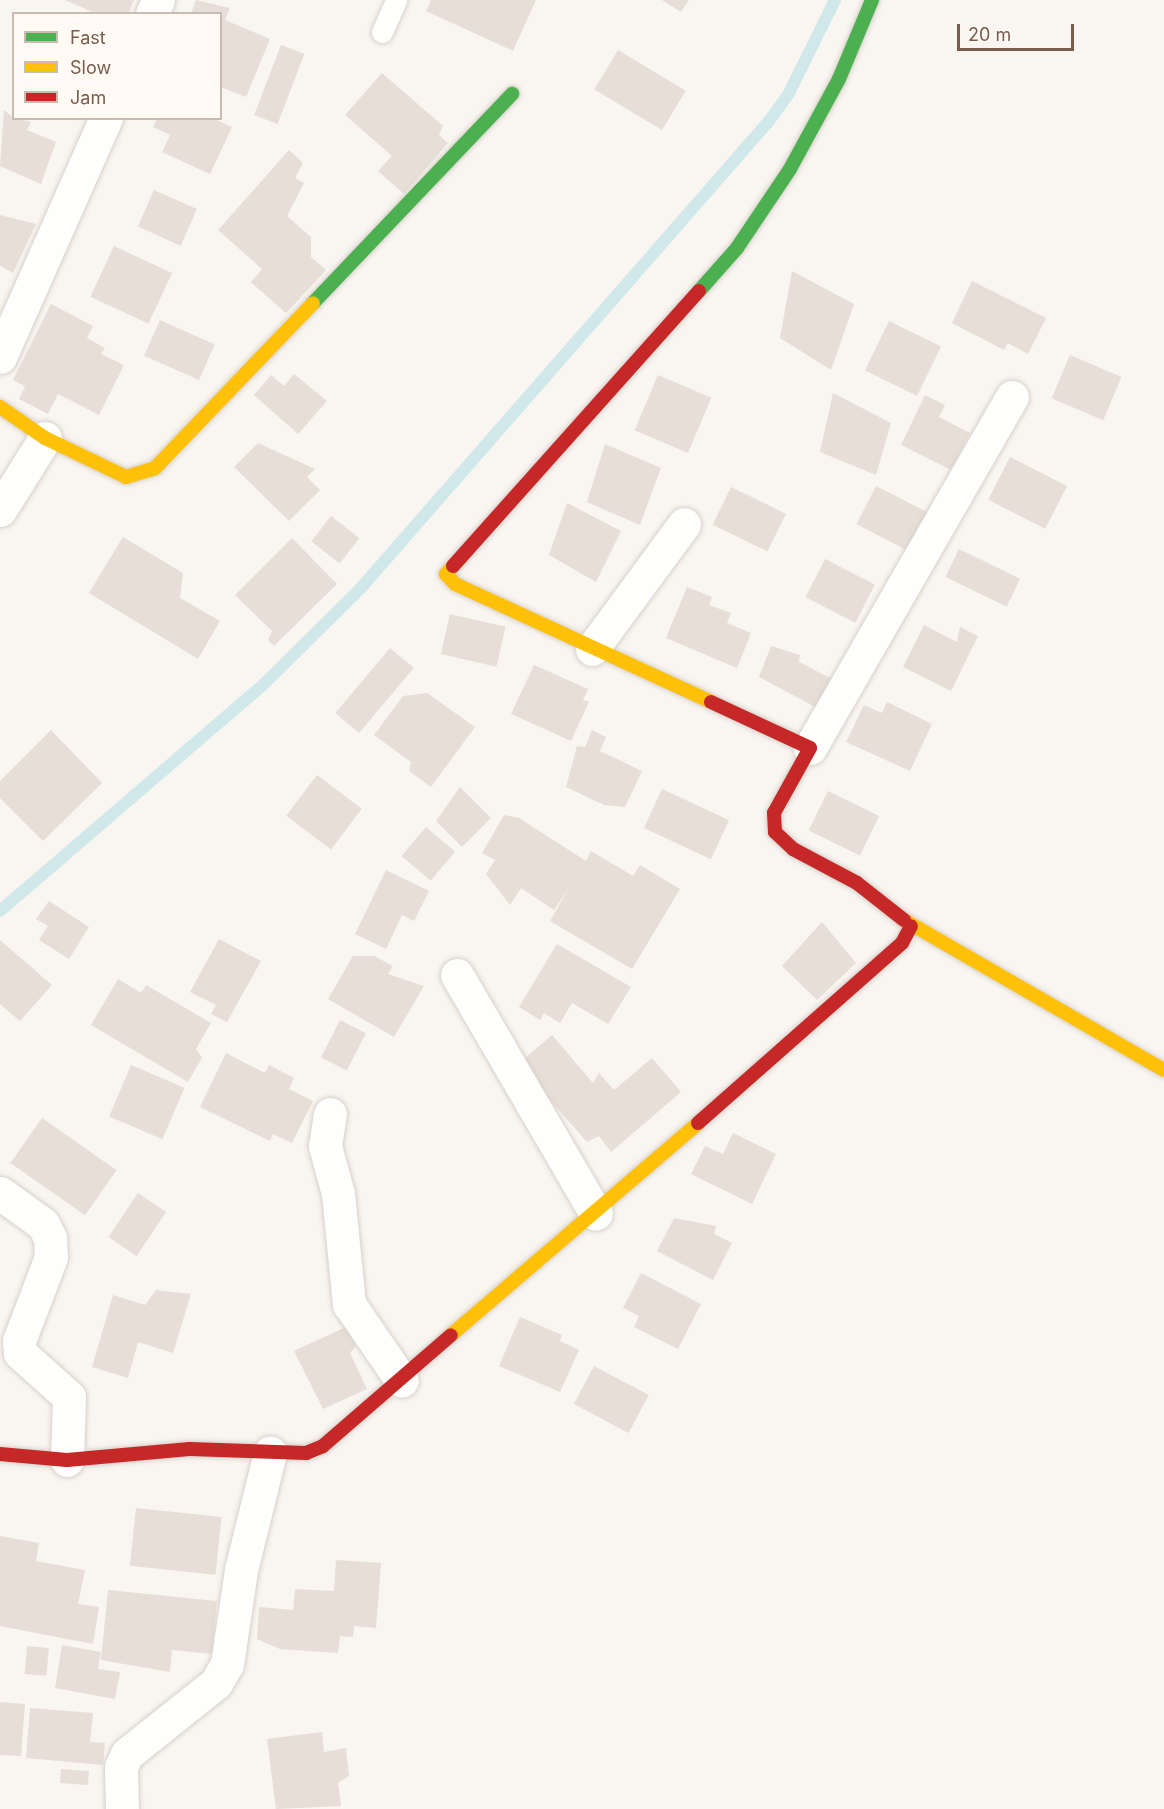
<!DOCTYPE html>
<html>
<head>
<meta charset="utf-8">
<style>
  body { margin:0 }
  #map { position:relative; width:1164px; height:1809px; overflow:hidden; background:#f9f5f0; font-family:Inter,sans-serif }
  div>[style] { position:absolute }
  .stream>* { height:12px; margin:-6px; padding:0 6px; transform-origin:6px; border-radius:6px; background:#d0e8ea }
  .building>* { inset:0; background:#e6ded7; transform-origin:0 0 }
  .roads { filter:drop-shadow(0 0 2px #d7d1cb) drop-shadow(0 0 2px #d7d1cb) }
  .lane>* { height:21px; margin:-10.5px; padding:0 10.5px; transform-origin:10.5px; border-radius:10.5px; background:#fefefd }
  .street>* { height:33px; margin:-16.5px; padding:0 16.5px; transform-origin:16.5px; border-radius:16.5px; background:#fefefd }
  .fast>* { height:14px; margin:-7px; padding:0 7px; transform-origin:7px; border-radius:7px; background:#4caf50 }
  .slow>* { height:14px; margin:-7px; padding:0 7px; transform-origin:7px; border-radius:7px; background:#ffc107 }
  .jam>* { height:14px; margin:-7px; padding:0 7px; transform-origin:7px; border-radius:7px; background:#c62828 }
  span { translate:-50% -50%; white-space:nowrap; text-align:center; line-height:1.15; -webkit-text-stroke:4.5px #fffaf3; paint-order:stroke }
  .legend { position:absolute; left:12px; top:12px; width:210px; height:108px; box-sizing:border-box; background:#fffaf3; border:2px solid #cabbb1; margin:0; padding:8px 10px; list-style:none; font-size:18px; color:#7a5c4d }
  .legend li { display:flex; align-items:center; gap:12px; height:30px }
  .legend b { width:30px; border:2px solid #cabbb1 }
  .scale { position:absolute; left:957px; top:24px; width:117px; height:27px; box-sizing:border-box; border:3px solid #7a5c4d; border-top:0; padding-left:8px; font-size:18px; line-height:21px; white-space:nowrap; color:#7a5c4d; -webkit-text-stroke:4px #fffaf3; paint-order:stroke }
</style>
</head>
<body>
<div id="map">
  <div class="stream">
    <div style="left:0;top:911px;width:347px;rotate:-40.7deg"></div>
    <div style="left:263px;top:685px;width:136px;rotate:-44.7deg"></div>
    <div style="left:360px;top:589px;width:622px;rotate:-48.85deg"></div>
    <div style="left:769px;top:121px;width:34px;rotate:-54deg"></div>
    <div style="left:789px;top:93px;width:104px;rotate:-63.7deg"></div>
  </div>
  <div class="building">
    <div style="clip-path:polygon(65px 0,134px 0,128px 14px,97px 14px)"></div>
    <div style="clip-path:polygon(196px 0,230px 8px,225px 20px,270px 39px,246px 97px,220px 87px,220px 14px,191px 14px)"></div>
    <div style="clip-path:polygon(431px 0,536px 0,513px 51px,426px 11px)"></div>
    <div style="clip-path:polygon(662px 0,689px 0,681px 12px)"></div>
    <div style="left:281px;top:45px;width:25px;height:75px;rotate:21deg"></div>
    <div style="left:618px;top:50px;width:79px;height:46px;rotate:31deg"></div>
    <div style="clip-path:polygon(382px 73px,443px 126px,439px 135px,448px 143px,404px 194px,378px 171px,392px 156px,345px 115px)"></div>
    <div style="clip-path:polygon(4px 110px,14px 118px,31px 122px,27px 130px,56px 142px,41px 184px,0 166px)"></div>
    <div style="clip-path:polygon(157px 118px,212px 118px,232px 127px,210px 174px,162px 152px,170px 135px,153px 127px)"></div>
    <div style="clip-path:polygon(289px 150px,303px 163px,295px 178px,304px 183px,287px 216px,311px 237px,311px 257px,326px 270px,286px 313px,251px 282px,262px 269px,218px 230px)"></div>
    <div style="left:154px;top:190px;width:47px;height:40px;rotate:24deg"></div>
    <div style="clip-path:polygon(0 215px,36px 224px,13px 273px,0 266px)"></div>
    <div style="left:114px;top:246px;width:64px;height:56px;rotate:25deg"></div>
    <div style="clip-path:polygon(792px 271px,854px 304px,831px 370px,780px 338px)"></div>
    <div style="clip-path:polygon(972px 281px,1046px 318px,1028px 354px,1008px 343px,1004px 350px,952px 323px)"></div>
    <div style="clip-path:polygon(51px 304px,93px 326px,87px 338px,105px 348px,101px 354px,124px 365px,99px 415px,58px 394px,48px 414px,19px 399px,25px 386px,13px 380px)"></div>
    <div style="left:160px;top:320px;width:60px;height:39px;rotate:24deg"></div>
    <div style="left:889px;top:321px;width:58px;height:55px;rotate:26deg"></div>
    <div style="left:1070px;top:355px;width:56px;height:47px;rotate:23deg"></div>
    <div style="clip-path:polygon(294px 374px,327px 401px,298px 434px,254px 395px,271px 375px,284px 386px)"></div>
    <div style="left:658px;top:375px;width:58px;height:60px;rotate:23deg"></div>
    <div style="clip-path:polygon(833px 393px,891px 423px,876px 475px,820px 452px)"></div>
    <div style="clip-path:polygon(925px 395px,945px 405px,939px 417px,970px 433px,951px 470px,901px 445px)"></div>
    <div style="clip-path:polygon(258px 443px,315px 469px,307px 477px,320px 490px,289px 521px,234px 467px)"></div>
    <div style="clip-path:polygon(605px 444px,661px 468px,640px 525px,587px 502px)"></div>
    <div style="left:1010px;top:457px;width:64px;height:48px;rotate:27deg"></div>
    <div style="left:876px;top:486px;width:58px;height:43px;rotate:27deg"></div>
    <div style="left:731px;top:487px;width:61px;height:42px;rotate:26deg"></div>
    <div style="clip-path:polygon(567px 503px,621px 531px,596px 582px,549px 555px)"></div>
    <div style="left:331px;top:516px;width:36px;height:32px;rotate:38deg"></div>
    <div style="clip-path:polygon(123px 537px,183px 573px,180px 598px,220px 621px,198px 659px,89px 593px)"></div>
    <div style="clip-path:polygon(292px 538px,337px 584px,274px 646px,268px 640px,272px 631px,235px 595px)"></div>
    <div style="left:959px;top:549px;width:68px;height:31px;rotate:26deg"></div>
    <div style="left:825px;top:559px;width:56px;height:43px;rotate:27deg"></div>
    <div style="clip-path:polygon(687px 587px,712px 597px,709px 605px,731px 613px,727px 623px,751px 633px,737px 668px,666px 638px)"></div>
    <div style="left:450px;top:614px;width:57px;height:41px;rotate:13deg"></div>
    <div style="clip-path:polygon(924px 625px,957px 642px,960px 627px,978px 636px,951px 691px,903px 667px)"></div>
    <div style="clip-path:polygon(771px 646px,800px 655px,799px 662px,832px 679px,819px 709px,759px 677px)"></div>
    <div style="left:390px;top:648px;width:31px;height:85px;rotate:40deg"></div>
    <div style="clip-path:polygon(534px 665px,588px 689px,583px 700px,589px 702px,571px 741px,511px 714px)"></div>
    <div style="clip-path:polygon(427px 693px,475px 727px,431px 787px,409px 771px,411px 762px,374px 735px,403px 696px)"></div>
    <div style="clip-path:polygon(887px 702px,932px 724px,910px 771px,846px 742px,864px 705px,882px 713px)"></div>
    <div style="clip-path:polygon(51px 730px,102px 783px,43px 841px,0 798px,0 781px)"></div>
    <div style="clip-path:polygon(592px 730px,606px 737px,600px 751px,642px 771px,625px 807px,604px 805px,566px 787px,577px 746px,585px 747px)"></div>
    <div style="left:317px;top:775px;width:56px;height:51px;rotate:37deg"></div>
    <div style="clip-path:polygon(460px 787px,491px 818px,462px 847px,436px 821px)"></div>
    <div style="left:662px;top:789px;width:74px;height:43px;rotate:25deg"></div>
    <div style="left:828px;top:791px;width:57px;height:44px;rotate:26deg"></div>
    <div style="clip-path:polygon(504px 815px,519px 818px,586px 861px,591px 851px,633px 876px,640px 865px,680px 889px,632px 969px,550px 921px,569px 888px,554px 910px,521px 888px,510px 905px,486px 874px,495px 860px,482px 853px)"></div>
    <div style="left:426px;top:827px;width:38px;height:38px;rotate:40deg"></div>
    <div style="clip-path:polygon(386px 870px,429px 891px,414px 921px,402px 915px,386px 949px,355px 934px)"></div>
    <div style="clip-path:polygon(49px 901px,89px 927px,69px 959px,39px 940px,48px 926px,36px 919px)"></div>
    <div style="clip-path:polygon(822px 922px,856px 963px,817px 1000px,782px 966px)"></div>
    <div style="clip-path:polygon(219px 939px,261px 961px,227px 1022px,211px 1014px,216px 1005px,190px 992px)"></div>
    <div style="clip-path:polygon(0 940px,52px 985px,20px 1021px,0 1004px)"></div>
    <div style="clip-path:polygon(557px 944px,631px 987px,608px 1024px,572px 1003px,560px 1023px,544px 1013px,540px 1020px,519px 1007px)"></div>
    <div style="clip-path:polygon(353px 956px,374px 956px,393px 966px,388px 974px,424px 986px,394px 1037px,328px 999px)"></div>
    <div style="clip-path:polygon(118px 979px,141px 993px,146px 985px,211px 1023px,196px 1049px,202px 1058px,188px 1082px,91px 1025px)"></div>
    <div style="left:340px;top:1020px;width:29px;height:42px;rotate:27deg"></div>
    <div style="clip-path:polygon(552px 1035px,593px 1083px,599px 1073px,614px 1090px,652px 1058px,681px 1092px,611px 1152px,599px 1136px,587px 1142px,518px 1064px)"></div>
    <div style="clip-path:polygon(226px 1053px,265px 1073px,269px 1065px,294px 1078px,289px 1089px,313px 1101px,292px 1143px,273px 1134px,270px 1141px,200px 1107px)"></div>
    <div style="left:131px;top:1065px;width:58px;height:56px;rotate:23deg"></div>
    <div style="left:42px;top:1118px;width:91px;height:55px;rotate:35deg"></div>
    <div style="clip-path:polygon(733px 1133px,776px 1154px,752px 1204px,691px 1174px,705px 1146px,723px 1154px)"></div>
    <div style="left:138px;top:1193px;width:34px;height:53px;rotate:34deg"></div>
    <div style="clip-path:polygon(674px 1218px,716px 1226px,714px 1234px,732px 1243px,713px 1280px,657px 1251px)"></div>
    <div style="clip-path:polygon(641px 1273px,701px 1304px,678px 1349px,634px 1327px,639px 1316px,623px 1308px)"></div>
    <div style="clip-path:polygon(156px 1290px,191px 1294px,173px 1353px,138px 1342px,128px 1378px,92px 1367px,113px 1295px,145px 1305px)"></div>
    <div style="clip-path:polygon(520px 1317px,562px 1335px,560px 1341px,579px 1350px,560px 1392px,499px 1366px)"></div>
    <div style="clip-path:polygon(346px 1327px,356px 1346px,350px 1353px,367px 1389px,323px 1409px,294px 1351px)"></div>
    <div style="left:594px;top:1366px;width:62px;height:43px;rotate:28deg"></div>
    <div style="left:136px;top:1508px;width:86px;height:58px;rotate:6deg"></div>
    <div style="clip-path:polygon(0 1536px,39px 1543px,36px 1561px,85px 1570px,78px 1604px,99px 1607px,93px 1644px,0 1626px)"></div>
    <div style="clip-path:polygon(336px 1560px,381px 1563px,376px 1628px,354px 1626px,353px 1637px,340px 1636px,338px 1653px,280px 1649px,257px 1639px,259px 1607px,293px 1610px,295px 1589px,334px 1591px)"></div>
    <div style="clip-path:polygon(108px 1590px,217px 1601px,212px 1654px,172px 1650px,170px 1672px,101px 1660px)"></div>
    <div style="clip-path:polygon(62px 1645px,101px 1652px,98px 1669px,120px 1672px,115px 1699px,55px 1688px)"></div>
    <div style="left:27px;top:1646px;width:22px;height:28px;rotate:5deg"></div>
    <div style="clip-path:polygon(0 1702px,25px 1704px,21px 1756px,0 1755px)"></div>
    <div style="clip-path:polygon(30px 1708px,93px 1713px,90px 1742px,105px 1743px,103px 1765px,26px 1758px)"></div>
    <div style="clip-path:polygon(322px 1732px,324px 1752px,346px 1748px,349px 1776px,338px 1783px,341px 1806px,276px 1809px,267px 1739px)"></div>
    <div style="left:61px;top:1769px;width:28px;height:14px;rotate:4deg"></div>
  </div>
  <div class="roads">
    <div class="lane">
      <div style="left:382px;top:32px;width:35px;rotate:-66deg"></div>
    </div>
    <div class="street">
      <div style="left:152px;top:14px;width:15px;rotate:-67deg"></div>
      <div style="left:0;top:357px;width:261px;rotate:-66.1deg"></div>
      <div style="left:0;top:510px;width:85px;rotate:-58deg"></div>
      <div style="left:592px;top:649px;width:155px;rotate:-53.6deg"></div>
      <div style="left:810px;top:748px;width:405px;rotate:-60.1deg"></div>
      <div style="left:457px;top:975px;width:276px;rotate:59.8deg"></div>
      <div style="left:330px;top:1114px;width:32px;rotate:99deg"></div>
      <div style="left:325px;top:1146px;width:50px;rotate:74.8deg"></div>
      <div style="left:338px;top:1194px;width:111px;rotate:84.3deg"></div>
      <div style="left:349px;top:1304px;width:93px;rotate:55.5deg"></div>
      <div style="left:0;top:1193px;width:53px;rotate:35.8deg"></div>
      <div style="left:43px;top:1224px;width:16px;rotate:63deg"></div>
      <div style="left:50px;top:1238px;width:19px;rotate:87deg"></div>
      <div style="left:51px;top:1257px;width:90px;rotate:110.9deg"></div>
      <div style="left:19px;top:1341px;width:12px;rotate:85deg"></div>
      <div style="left:20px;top:1353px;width:66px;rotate:41.9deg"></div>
      <div style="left:69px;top:1397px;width:63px;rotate:91.8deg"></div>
      <div style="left:122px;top:1809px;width:42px;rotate:-91.4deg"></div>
      <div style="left:121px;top:1767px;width:14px;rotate:-65deg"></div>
      <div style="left:127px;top:1754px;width:114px;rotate:-38.6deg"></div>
      <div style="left:216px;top:1683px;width:22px;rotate:-60deg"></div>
      <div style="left:227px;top:1664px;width:95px;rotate:-81.5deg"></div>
      <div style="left:241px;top:1570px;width:121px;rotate:-76.1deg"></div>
    </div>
    <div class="fast">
      <div style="left:699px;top:291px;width:57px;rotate:-48.5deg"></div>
      <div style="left:737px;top:248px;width:95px;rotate:-56.1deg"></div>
      <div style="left:790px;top:169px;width:102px;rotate:-61.4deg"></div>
      <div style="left:839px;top:79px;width:86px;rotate:-67.3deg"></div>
      <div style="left:313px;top:303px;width:289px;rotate:-46.4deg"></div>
    </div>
    <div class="slow">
      <div style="left:0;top:407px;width:55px;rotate:34.6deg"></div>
      <div style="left:45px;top:438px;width:90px;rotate:25.7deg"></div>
      <div style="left:126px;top:477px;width:30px;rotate:-17deg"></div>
      <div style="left:155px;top:468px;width:228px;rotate:-46.2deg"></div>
      <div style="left:453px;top:566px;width:11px;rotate:131deg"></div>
      <div style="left:446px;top:574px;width:13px;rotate:48deg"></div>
      <div style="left:455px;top:584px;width:282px;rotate:24.7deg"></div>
      <div style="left:904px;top:920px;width:300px;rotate:30deg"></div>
      <div style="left:451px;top:1335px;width:326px;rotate:-40.6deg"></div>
    </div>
    <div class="jam">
      <div style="left:453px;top:566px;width:369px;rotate:-48.2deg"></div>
      <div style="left:711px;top:702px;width:109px;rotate:24.9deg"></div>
      <div style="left:810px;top:748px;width:74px;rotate:119deg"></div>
      <div style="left:774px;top:813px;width:19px;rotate:87deg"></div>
      <div style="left:775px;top:832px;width:25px;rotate:43deg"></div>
      <div style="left:793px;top:849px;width:72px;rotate:28deg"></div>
      <div style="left:857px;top:883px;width:60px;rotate:38.2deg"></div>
      <div style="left:698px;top:1123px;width:272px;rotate:-41.4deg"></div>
      <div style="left:902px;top:943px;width:19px;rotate:-62deg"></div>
      <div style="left:0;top:1454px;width:67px;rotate:5.1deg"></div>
      <div style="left:67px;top:1460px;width:123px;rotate:-5.1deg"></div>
      <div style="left:190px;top:1449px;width:116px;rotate:2deg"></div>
      <div style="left:306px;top:1453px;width:18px;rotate:-22deg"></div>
      <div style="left:323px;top:1446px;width:169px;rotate:-40.9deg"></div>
    </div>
  </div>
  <ul class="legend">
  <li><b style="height:8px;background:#4caf50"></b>Fast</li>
  <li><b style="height:8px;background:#ffc107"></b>Slow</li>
  <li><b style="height:8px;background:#c62828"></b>Jam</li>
  </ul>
  <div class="scale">20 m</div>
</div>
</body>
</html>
